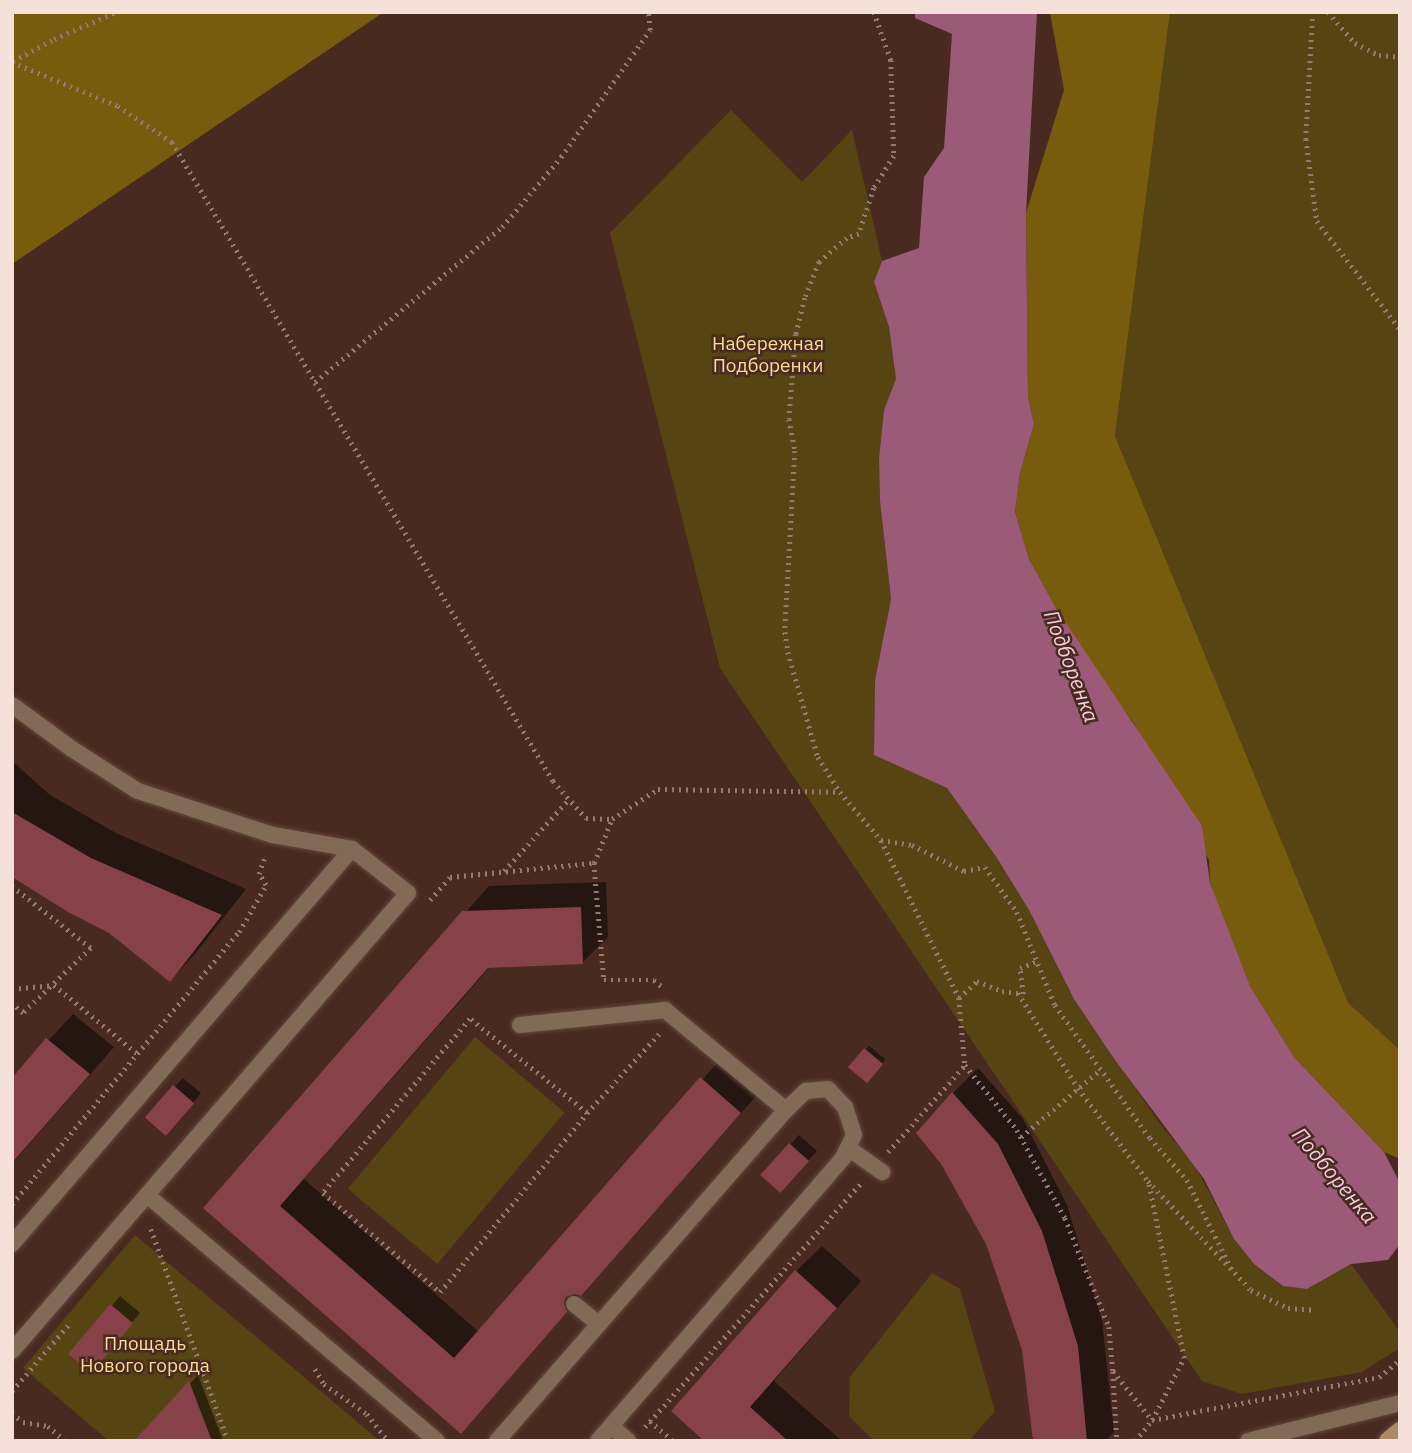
<!DOCTYPE html>
<html>
<head>
<meta charset="utf-8">
<style>
  body { margin:0 }
  #map { position:relative; width:1412px; height:1453px; overflow:hidden; background:#482a20; font-family:"IBM Plex Sans",sans-serif }
  div>[style] { position:absolute }
  .green>* { inset:0; background:#574413; transform-origin:0 0 }
  .forest>* { inset:0; background:#775c0e }
  .water>* { inset:0; background:#9c5a79 }
  .shadow>* { inset:0; background:#0007; transform-origin:0 0 }
  .building>* { inset:0; background:#874148; transform-origin:0 0 }
  .path>* { height:4.5px; margin-top:-2.25px; transform-origin:0; background:repeating-linear-gradient(90deg,#947a71 0 2px,transparent 0 7px) }
  .roads { filter:drop-shadow(0 0 2px #64473e) drop-shadow(0 0 2px #64473e) }
  .service>* { height:16px; margin:-8px; padding:0 8px; transform-origin:8px; border-radius:8px; background:#826b56 }
  .secondary>* { height:18px; margin:-9px; padding:0 9px; transform-origin:9px; border-radius:9px; background:#ae8968 }
  span { translate:-50% -50%; white-space:nowrap; text-align:center; line-height:1.15; -webkit-text-stroke:5px #482a20; paint-order:stroke }
  .park-label { font-size:19px; color:#fbdc91 }
  .water-label { font-size:21px; color:#f4ccdc; font-style:italic }
  .frame { position:absolute; inset:0; border:14px solid #f5e1da; pointer-events:none }
</style>
</head>
<body>
<div id="map">
  <div class="green">
    <div style="clip-path:polygon(1170px 12px,1400px 12px,1400px 1050px,1348px 1004px,1115px 436px)"></div>
    <div style="clip-path:polygon(731px 110px,802px 182px,852px 130px,882px 261px,874px 283px,889px 327px,896px 380px,884px 410px,879px 458px,880px 501px,891px 599px,875px 680px,874px 755px,947px 788px,997px 858px,1029px 910px,1074px 999px,1163px 1128px,1193px 1162px,1234px 1239px,1254px 1264px,1283px 1286px,1307px 1289px,1351px 1264px,1400px 1332px,1400px 1348px,1362px 1372px,1242px 1394px,1202px 1381px,720px 668px,610px 233px)"></div>
    <div style="left:475px;top:1037px;width:117px;height:198px;rotate:40deg"></div>
    <div style="clip-path:polygon(135px 1235px,380px 1441px,109px 1441px,23px 1368px)"></div>
    <div style="clip-path:polygon(932px 1273px,960px 1289px,995px 1411px,969px 1441px,874px 1441px,849px 1416px,850px 1377px)"></div>
  </div>
  <div class="forest">
    <div style="clip-path:polygon(12px 12px,384px 12px,12px 264px)"></div>
    <div style="clip-path:polygon(1050px 12px,1170px 12px,1115px 436px,1348px 1003px,1400px 1050px,1400px 1159px,1384px 1152px,1294px 1057px,1250px 986px,1219px 911px,1210px 883px,1209px 860px,1133px 722px,1087px 659px,1056px 608px,1029px 559px,1015px 512px,1020px 473px,1034px 424px,1028px 397px,1026px 213px,1064px 90px)"></div>
  </div>
  <div class="water">
    <div style="clip-path:polygon(915px 12px,1037px 12px,1026px 213px,1028px 397px,1034px 424px,1020px 473px,1015px 512px,1029px 559px,1056px 608px,1202px 826px,1210px 883px,1250px 986px,1294px 1057px,1384px 1152px,1400px 1183px,1400px 1244px,1388px 1260px,1351px 1264px,1307px 1289px,1283px 1286px,1254px 1264px,1234px 1239px,1204px 1179px,1115px 1060px,1074px 999px,1029px 910px,997px 858px,947px 788px,874px 755px,875px 680px,891px 599px,880px 501px,879px 458px,884px 410px,896px 379px,889px 327px,874px 282px,882px 261px,919px 248px,924px 177px,944px 148px,952px 34px,915px 18px)"></div>
  </div>
  <div class="shadow">
    <div style="clip-path:polygon(12px 761px,50px 795px,116px 833px,246px 889px,195px 954px,170px 980px,110px 931px,12px 875px)"></div>
    <div style="clip-path:polygon(606px 882px,608px 937px,582px 963px,491px 966px,304px 1179px,479px 1332px,726px 1053px,765px 1086px,460px 1431px,205px 1208px,489px 886px)"></div>
    <div style="clip-path:polygon(73px 1014px,114px 1047px,12px 1164px,12px 1080px)"></div>
    <div style="left:869px;top:1046px;width:21px;height:28px;rotate:39deg"></div>
    <div style="clip-path:polygon(978px 1068px,1023px 1119px,1067px 1205px,1102px 1320px,1114px 1432px,1106px 1441px,1030px 1441px,1034px 1436px,1023px 1350px,953px 1093px)"></div>
    <div style="clip-path:polygon(183px 1078px,201px 1093px,174px 1125px,148px 1117px)"></div>
    <div style="clip-path:polygon(799px 1135px,817px 1151px,789px 1182px,763px 1175px)"></div>
    <div style="clip-path:polygon(822px 1246px,861px 1281px,774px 1381px,842px 1441px,707px 1441px,796px 1271px)"></div>
    <div style="clip-path:polygon(120px 1296px,140px 1313px,99px 1362px,71px 1354px)"></div>
    <div style="clip-path:polygon(198px 1375px,223px 1441px,148px 1441px,141px 1436px)"></div>
  </div>
  <div class="building">
    <div style="clip-path:polygon(12px 812px,91px 858px,222px 915px,170px 982px,109px 933px,68px 912px,12px 877px)"></div>
    <div style="clip-path:polygon(581px 907px,583px 964px,488px 968px,280px 1206px,454px 1358px,700px 1077px,741px 1113px,581px 1296px,575px 1294px,566px 1297px,564px 1303px,567px 1312px,461px 1434px,203px 1208px,462px 911px)"></div>
    <div style="clip-path:polygon(46px 1038px,90px 1074px,12px 1163px,12px 1078px)"></div>
    <div style="left:864px;top:1048px;width:25px;height:25px;rotate:40deg"></div>
    <div style="left:173px;top:1085px;width:28px;height:43px;rotate:41deg"></div>
    <div style="clip-path:polygon(952px 1092px,998px 1144px,1042px 1231px,1078px 1346px,1087px 1441px,1033px 1441px,1022px 1350px,986px 1244px,941px 1164px,916px 1133px)"></div>
    <div style="left:789px;top:1143px;width:27px;height:43px;rotate:42deg"></div>
    <div style="clip-path:polygon(795px 1270px,837px 1308px,750px 1407px,788px 1441px,704px 1441px,671px 1411px)"></div>
    <div style="left:110px;top:1304px;width:30px;height:65px;rotate:40deg"></div>
    <div style="clip-path:polygon(189px 1381px,212px 1441px,134px 1441px)"></div>
  </div>
  <div class="path">
    <div style="left:874px;top:12px;width:51px;rotate:70.5deg"></div>
    <div style="left:891px;top:60px;width:96px;rotate:88.2deg"></div>
    <div style="left:894px;top:156px;width:38px;rotate:122deg"></div>
    <div style="left:874px;top:188px;width:48px;rotate:108.1deg"></div>
    <div style="left:859px;top:234px;width:13px;rotate:162deg"></div>
    <div style="left:847px;top:238px;width:37px;rotate:139deg"></div>
    <div style="left:819px;top:262px;width:39px;rotate:111deg"></div>
    <div style="left:805px;top:298px;width:37px;rotate:104deg"></div>
    <div style="left:796px;top:334px;width:85px;rotate:94.7deg"></div>
    <div style="left:789px;top:419px;width:33px;rotate:79deg"></div>
    <div style="left:795px;top:451px;width:181px;rotate:93.2deg"></div>
    <div style="left:785px;top:632px;width:20px;rotate:81deg"></div>
    <div style="left:788px;top:652px;width:109px;rotate:74.1deg"></div>
    <div style="left:818px;top:757px;width:41px;rotate:57.8deg"></div>
    <div style="left:840px;top:792px;width:63px;rotate:49.5deg"></div>
    <div style="left:881px;top:840px;width:31px;rotate:9deg"></div>
    <div style="left:912px;top:845px;width:58px;rotate:26.6deg"></div>
    <div style="left:964px;top:871px;width:21px;rotate:-11deg"></div>
    <div style="left:985px;top:867px;width:55px;rotate:54.6deg"></div>
    <div style="left:1017px;top:912px;width:100px;rotate:67.8deg"></div>
    <div style="left:1055px;top:1005px;width:163px;rotate:54.5deg"></div>
    <div style="left:1150px;top:1138px;width:56px;rotate:48.6deg"></div>
    <div style="left:1187px;top:1180px;width:103px;rotate:63.4deg"></div>
    <div style="left:1313px;top:12px;width:127px;rotate:93.2deg"></div>
    <div style="left:1306px;top:139px;width:83px;rotate:82.4deg"></div>
    <div style="left:1317px;top:221px;width:136px;rotate:52.5deg"></div>
    <div style="left:1328px;top:12px;width:41px;rotate:48.9deg"></div>
    <div style="left:1355px;top:43px;width:27px;rotate:27deg"></div>
    <div style="left:1379px;top:55px;width:21px;rotate:5deg"></div>
    <div style="left:13px;top:61px;width:47px;rotate:-28.2deg"></div>
    <div style="left:54px;top:39px;width:68px;rotate:-23.5deg"></div>
    <div style="left:12px;top:62px;width:115px;rotate:22.5deg"></div>
    <div style="left:118px;top:106px;width:65px;rotate:33.7deg"></div>
    <div style="left:172px;top:142px;width:744px;rotate:59.19deg"></div>
    <div style="left:553px;top:781px;width:50px;rotate:48.3deg"></div>
    <div style="left:586px;top:818px;width:26px;rotate:2deg"></div>
    <div style="left:612px;top:819px;width:55px;rotate:-33.1deg"></div>
    <div style="left:658px;top:789px;width:181px;rotate:0.9deg"></div>
    <div style="left:315px;top:382px;width:243px;rotate:-39.7deg"></div>
    <div style="left:502px;top:227px;width:92px;rotate:-49.9deg"></div>
    <div style="left:561px;top:157px;width:155px;rotate:-55deg"></div>
    <div style="left:650px;top:30px;width:18px;rotate:-96deg"></div>
    <div style="left:881px;top:840px;width:176px;rotate:63.7deg"></div>
    <div style="left:959px;top:998px;width:67px;rotate:84.9deg"></div>
    <div style="left:594px;top:863px;width:48px;rotate:-67.8deg"></div>
    <div style="left:504px;top:871px;width:97px;rotate:-47.9deg"></div>
    <div style="left:12px;top:886px;width:100px;rotate:38.1deg"></div>
    <div style="left:91px;top:948px;width:94px;rotate:136.3deg"></div>
    <div style="left:23px;top:1013px;width:14px;rotate:-141deg"></div>
    <div style="left:430px;top:900px;width:30px;rotate:-49deg"></div>
    <div style="left:450px;top:877px;width:145px;rotate:-5.6deg"></div>
    <div style="left:594px;top:863px;width:117px;rotate:85.1deg"></div>
    <div style="left:604px;top:980px;width:50px"></div>
    <div style="left:654px;top:980px;width:13px;rotate:39deg"></div>
    <div style="left:12px;top:989px;width:42px;rotate:-5.4deg"></div>
    <div style="left:54px;top:985px;width:109px;rotate:39.4deg"></div>
    <div style="left:1018px;top:993px;width:112px;rotate:57.7deg"></div>
    <div style="left:1078px;top:1088px;width:116px;rotate:53deg"></div>
    <div style="left:959px;top:998px;width:25px;rotate:-43deg"></div>
    <div style="left:977px;top:981px;width:27px;rotate:22deg"></div>
    <div style="left:1002px;top:991px;width:21px;rotate:8deg"></div>
    <div style="left:1023px;top:994px;width:26px;rotate:-97deg"></div>
    <div style="left:1020px;top:968px;width:18px;rotate:-22deg"></div>
    <div style="left:587px;top:1113px;width:150px;rotate:-141.2deg"></div>
    <div style="left:470px;top:1019px;width:228px;rotate:130.2deg"></div>
    <div style="left:323px;top:1193px;width:153px;rotate:40.2deg"></div>
    <div style="left:440px;top:1292px;width:232px;rotate:-50.6deg"></div>
    <div style="left:587px;top:1113px;width:107px;rotate:-47.7deg"></div>
    <div style="left:1021px;top:1137px;width:104px;rotate:-40.3deg"></div>
    <div style="left:888px;top:1152px;width:116px;rotate:-48.5deg"></div>
    <div style="left:965px;top:1065px;width:83px;rotate:51.3deg"></div>
    <div style="left:1017px;top:1130px;width:100px;rotate:61.4deg"></div>
    <div style="left:1065px;top:1218px;width:118px;rotate:68deg"></div>
    <div style="left:1109px;top:1327px;width:44px;rotate:84.8deg"></div>
    <div style="left:1113px;top:1371px;width:63px;rotate:51.5deg"></div>
    <div style="left:1152px;top:1420px;width:70px;rotate:-62.7deg"></div>
    <div style="left:1184px;top:1358px;width:181px;rotate:-101.5deg"></div>
    <div style="left:1148px;top:1181px;width:150px;rotate:46.6deg"></div>
    <div style="left:1251px;top:1290px;width:41px;rotate:25.9deg"></div>
    <div style="left:1288px;top:1308px;width:26px;rotate:4deg"></div>
    <div style="left:12px;top:1204px;width:354px;rotate:-50.2deg"></div>
    <div style="left:239px;top:932px;width:54px;rotate:-60.1deg"></div>
    <div style="left:266px;top:885px;width:13px;rotate:-122deg"></div>
    <div style="left:259px;top:874px;width:19px;rotate:-72deg"></div>
    <div style="left:151px;top:1229px;width:226px;rotate:70deg"></div>
    <div style="left:315px;top:1369px;width:17px;rotate:59deg"></div>
    <div style="left:324px;top:1384px;width:52px;rotate:34.9deg"></div>
    <div style="left:367px;top:1414px;width:34px;rotate:52deg"></div>
    <div style="left:1113px;top:1372px;width:69px;rotate:86.7deg"></div>
    <div style="left:12px;top:1391px;width:91px;rotate:-49.5deg"></div>
    <div style="left:12px;top:1413px;width:14px;rotate:39deg"></div>
    <div style="left:23px;top:1422px;width:25px;rotate:9deg"></div>
    <div style="left:48px;top:1426px;width:23px;rotate:41deg"></div>
    <div style="left:650px;top:1421px;width:30px;rotate:41deg"></div>
    <div style="left:645px;top:1427px;width:327px;rotate:-48.5deg"></div>
    <div style="left:1135px;top:1441px;width:27px;rotate:-51deg"></div>
    <div style="left:1152px;top:1420px;width:231px;rotate:-10.7deg"></div>
    <div style="left:1379px;top:1377px;width:27px;rotate:-39deg"></div>
  </div>
  <div class="roads">
    <div class="service">
      <div style="left:12px;top:705px;width:74px;rotate:36.3deg"></div>
      <div style="left:72px;top:749px;width:78px;rotate:32.5deg"></div>
      <div style="left:138px;top:791px;width:142px;rotate:18.1deg"></div>
      <div style="left:273px;top:835px;width:80px;rotate:10deg"></div>
      <div style="left:352px;top:849px;width:71px;rotate:38.2deg"></div>
      <div style="left:408px;top:893px;width:605px;rotate:130.85deg"></div>
      <div style="left:520px;top:1025px;width:146px;rotate:-5.9deg"></div>
      <div style="left:665px;top:1010px;width:157px;rotate:39.6deg"></div>
      <div style="left:848px;top:1148px;width:42px;rotate:35.2deg"></div>
      <div style="left:147px;top:1195px;width:380px;rotate:40.3deg"></div>
      <div style="left:12px;top:1244px;width:521px;rotate:-49.28deg"></div>
      <div style="left:574px;top:1304px;width:32px;rotate:39deg"></div>
      <div style="left:611px;top:1426px;width:23px;rotate:41deg"></div>
      <div style="left:497px;top:1441px;width:439px;rotate:-48.9deg"></div>
      <div style="left:786px;top:1110px;width:28px;rotate:-44deg"></div>
      <div style="left:806px;top:1091px;width:22px;rotate:-5deg"></div>
      <div style="left:828px;top:1089px;width:25px;rotate:47deg"></div>
      <div style="left:845px;top:1107px;width:29px;rotate:72deg"></div>
      <div style="left:854px;top:1135px;width:25px;rotate:116deg"></div>
      <div style="left:843px;top:1158px;width:374px;rotate:130.9deg"></div>
      <div style="left:1248px;top:1441px;width:157px;rotate:-14deg"></div>
    </div>
    <div class="secondary">
      <div style="left:1388px;top:1441px;width:16px;rotate:-40deg"></div>
    </div>
  </div>
  <div class="park-label">
    <span style="left:768px;top:355px">Набережная<br>Подборенки</span>
    <span style="left:145px;top:1355px">Площадь<br>Нового города</span>
  </div>
  <div class="water-label">
    <span style="left:1072px;top:666px;rotate:69deg">Подборенка</span>
    <span style="left:1335px;top:1175px;rotate:50deg">Подборенка</span>
  </div>
  <div class="frame"></div>
</div>
</body>
</html>
